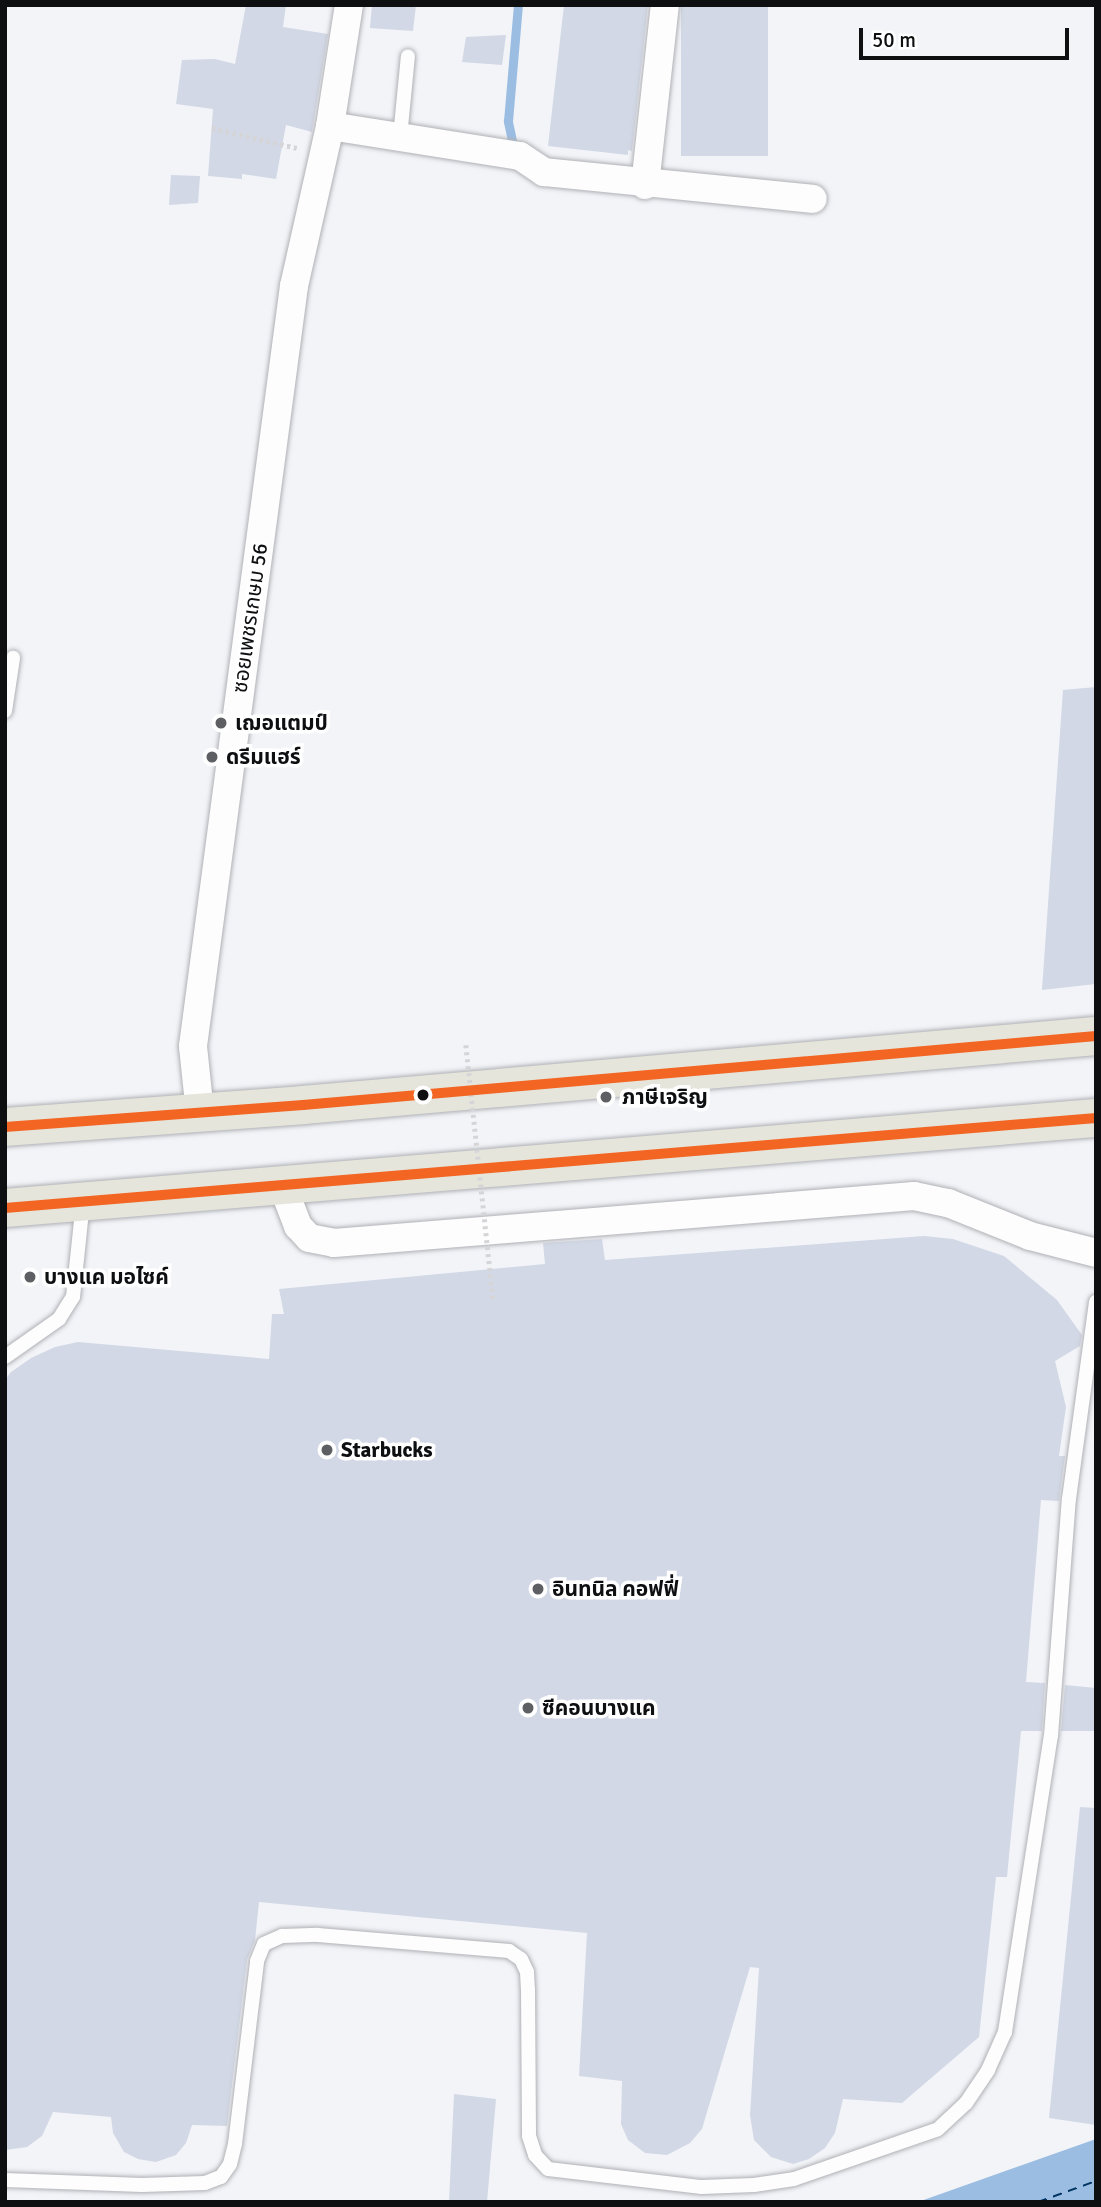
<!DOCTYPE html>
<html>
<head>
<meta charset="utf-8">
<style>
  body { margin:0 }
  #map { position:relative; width:1101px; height:2207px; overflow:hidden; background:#f2f4f8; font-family:Signika,"Noto Sans Thai",sans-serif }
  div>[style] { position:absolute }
  .water>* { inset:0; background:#9bbde2 }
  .stream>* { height:9px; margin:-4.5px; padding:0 4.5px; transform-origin:4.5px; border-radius:4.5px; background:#9bbde2 }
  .ferry>* { height:2px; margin-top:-1px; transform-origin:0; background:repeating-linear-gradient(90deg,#003461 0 9px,transparent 0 16px) }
  .building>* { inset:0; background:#d2d8e5; transform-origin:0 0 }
  .path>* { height:4.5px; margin-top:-2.25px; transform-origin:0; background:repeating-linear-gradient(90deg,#d5d5d7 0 3.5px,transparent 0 7px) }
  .roads { filter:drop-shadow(0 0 2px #b0b1b5) drop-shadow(0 0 2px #b0b1b5) }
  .lane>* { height:14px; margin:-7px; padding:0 7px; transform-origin:7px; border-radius:7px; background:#fdfdfe }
  .street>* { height:28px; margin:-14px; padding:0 14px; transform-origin:14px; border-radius:14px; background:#fdfdfe }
  .primary>* { height:38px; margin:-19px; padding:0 19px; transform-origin:19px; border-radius:19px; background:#e6e5dc }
  .path-bridge>* { height:4.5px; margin-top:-2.25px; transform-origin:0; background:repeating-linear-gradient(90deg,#d5d5d7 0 3.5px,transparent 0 7px) }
  .bus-1>* { height:10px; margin:-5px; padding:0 5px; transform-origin:5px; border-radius:5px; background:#f26522 }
  .dots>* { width:19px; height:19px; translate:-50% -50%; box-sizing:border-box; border:4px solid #fff; border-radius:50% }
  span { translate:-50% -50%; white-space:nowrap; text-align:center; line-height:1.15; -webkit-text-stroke:7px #fff; paint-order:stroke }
  .street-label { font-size:21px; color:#0e0f11 }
  .poi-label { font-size:21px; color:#0e0f11; font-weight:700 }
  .left { translate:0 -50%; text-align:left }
  .frame { position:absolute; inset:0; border:7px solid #0e0f11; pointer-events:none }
  .scale { position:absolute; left:859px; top:28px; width:210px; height:32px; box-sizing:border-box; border:4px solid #0e0f11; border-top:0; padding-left:9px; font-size:21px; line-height:24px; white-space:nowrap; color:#0e0f11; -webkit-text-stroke:5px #fff; paint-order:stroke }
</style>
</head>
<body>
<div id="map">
  <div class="water">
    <div style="clip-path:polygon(1096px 2139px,1096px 2202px,918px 2202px)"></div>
  </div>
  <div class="stream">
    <div style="left:514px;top:150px;width:30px;rotate:-102deg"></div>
    <div style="left:508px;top:121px;width:116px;rotate:-85.1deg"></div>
  </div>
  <div class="ferry">
    <div style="left:1038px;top:2202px;width:62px;rotate:-19.9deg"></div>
  </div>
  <div class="building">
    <div style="clip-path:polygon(246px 5px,286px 5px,283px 27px,328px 34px,312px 132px,286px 125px,276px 179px,242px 174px,242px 179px,208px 176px,213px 109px,176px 104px,182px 60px,215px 59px,235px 64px)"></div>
    <div style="clip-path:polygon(372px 5px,416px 5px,413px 31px,370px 28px)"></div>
    <div style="clip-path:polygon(564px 5px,648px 5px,632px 151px,628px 150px,628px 155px,548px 146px)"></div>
    <div style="left:681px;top:5px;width:87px;height:151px"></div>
    <div style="clip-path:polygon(506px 35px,502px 65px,462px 62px,466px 37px)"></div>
    <div style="clip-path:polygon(171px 175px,200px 176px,198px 203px,169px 205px)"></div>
    <div style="clip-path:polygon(1096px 687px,1096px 984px,1042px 990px,1063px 690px)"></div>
    <div style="clip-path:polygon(924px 1236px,953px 1239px,1004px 1256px,1057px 1300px,1082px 1335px,1080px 1346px,1055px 1361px,1066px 1407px,1059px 1456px,1065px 1456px,1059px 1501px,1041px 1500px,1026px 1682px,1045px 1683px,1042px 1731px,1021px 1731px,1007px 1877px,996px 1877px,979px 2037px,902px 2103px,843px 2099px,835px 2133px,825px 2148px,809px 2159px,793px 2164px,771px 2157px,754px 2140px,750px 2115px,759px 1968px,750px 1967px,702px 2129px,690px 2143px,667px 2155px,645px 2153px,628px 2140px,621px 2124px,622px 2081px,579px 2076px,587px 1933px,259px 1902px,255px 1940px,247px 1960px,227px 2126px,192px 2125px,186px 2143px,176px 2155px,156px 2162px,138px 2159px,124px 2152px,113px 2133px,111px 2117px,53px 2112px,42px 2136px,27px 2147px,5px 2150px,5px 1380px,11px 1372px,31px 1358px,55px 1347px,78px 1342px,269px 1359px,272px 1314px,284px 1314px,279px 1289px,545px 1264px,543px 1243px,602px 1239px,605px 1260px)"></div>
    <div style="clip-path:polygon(1065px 1685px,1096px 1688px,1096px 1731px,1061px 1731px)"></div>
    <div style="clip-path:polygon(1080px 1807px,1096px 1808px,1096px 2125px,1049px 2118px)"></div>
    <div style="clip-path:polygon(454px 2094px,496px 2099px,487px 2202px,449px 2202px)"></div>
  </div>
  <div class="path">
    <div style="left:212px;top:128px;width:87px;rotate:13.2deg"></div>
  </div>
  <div class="roads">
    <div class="lane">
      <div style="left:400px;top:137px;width:81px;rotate:-84.4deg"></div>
      <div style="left:5px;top:711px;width:54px;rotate:-81.4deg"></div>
      <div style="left:5px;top:1357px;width:66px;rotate:-35.1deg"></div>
      <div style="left:59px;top:1319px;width:26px;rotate:-58deg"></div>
      <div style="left:73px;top:1297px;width:96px;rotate:-84deg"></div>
      <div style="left:5px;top:2180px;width:137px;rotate:2.1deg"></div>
      <div style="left:142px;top:2185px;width:63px;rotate:-1.8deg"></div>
      <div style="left:205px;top:2183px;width:17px;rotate:-21deg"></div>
      <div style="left:221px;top:2177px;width:16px;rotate:-55deg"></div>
      <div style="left:230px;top:2164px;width:21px;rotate:-76deg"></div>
      <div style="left:235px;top:2144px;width:184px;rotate:-83.1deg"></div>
      <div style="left:257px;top:1961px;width:18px;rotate:-68deg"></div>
      <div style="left:264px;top:1944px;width:20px;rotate:-24deg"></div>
      <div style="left:282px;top:1936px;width:36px;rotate:-2deg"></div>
      <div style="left:318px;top:1935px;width:192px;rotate:4.8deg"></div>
      <div style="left:509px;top:1951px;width:14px;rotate:34deg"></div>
      <div style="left:521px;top:1959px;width:14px;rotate:65deg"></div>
      <div style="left:527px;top:1972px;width:17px;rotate:87deg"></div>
      <div style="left:528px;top:1989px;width:147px;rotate:89.6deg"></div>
      <div style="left:529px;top:2136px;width:20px;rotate:72deg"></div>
      <div style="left:535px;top:2155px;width:19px;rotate:47deg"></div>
      <div style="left:548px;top:2169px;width:155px;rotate:6.7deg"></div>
      <div style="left:702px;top:2187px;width:52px;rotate:-2.2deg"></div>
      <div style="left:754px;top:2185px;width:40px;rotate:-8.5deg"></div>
      <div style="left:794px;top:2179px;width:152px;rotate:-19.1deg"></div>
      <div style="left:938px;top:2129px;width:38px;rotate:-43deg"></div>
      <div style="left:966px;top:2103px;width:40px;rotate:-56deg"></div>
      <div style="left:988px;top:2070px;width:42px;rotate:-65.9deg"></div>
      <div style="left:1005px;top:2032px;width:300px;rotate:-81.2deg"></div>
      <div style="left:1051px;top:1736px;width:238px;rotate:-85.7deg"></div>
      <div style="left:1069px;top:1499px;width:199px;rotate:-82.2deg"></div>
    </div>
    <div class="street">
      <div style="left:330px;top:126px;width:192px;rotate:9deg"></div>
      <div style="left:520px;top:156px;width:29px;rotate:34deg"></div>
      <div style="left:544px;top:172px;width:270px;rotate:5.7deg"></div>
      <div style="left:645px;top:185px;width:181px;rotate:-83.7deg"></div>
      <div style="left:200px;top:1113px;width:67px;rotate:-96deg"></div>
      <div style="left:193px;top:1046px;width:767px;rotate:-82.43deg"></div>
      <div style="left:294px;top:286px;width:164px;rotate:-77.3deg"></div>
      <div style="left:330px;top:126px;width:122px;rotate:-81.1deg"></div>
      <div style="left:283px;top:1187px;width:42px;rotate:69deg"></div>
      <div style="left:298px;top:1226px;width:16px;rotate:47deg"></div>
      <div style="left:309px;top:1238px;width:25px;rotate:11deg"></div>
      <div style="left:334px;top:1243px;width:582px;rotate:-4.63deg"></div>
      <div style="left:914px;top:1196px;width:35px;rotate:12deg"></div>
      <div style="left:948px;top:1203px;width:88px;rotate:21.9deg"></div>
      <div style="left:1030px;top:1236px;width:68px;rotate:14.4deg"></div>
    </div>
    <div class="primary">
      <div style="left:5px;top:1127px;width:299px;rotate:-4.2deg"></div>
      <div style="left:303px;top:1105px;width:796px;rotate:-4.97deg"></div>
      <div style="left:5px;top:1208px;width:1095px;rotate:-4.72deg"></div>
    </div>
  </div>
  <div class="path-bridge">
    <div style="left:466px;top:1045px;width:255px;rotate:83.9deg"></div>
  </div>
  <div class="bus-1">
    <div style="left:5px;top:1127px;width:299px;rotate:-4.2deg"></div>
    <div style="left:303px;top:1105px;width:796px;rotate:-4.97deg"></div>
    <div style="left:5px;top:1208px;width:1095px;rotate:-4.72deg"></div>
  </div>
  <div class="dots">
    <div style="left:221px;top:723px;background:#5e5f62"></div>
    <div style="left:212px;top:757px;background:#5e5f62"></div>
    <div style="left:423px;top:1095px;background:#0e0f11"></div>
    <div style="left:606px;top:1097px;background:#5e5f62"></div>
    <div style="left:30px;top:1277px;background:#5e5f62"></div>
    <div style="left:327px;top:1450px;background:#5e5f62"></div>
    <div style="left:538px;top:1589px;background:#5e5f62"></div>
    <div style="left:528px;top:1708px;background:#5e5f62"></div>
  </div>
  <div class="street-label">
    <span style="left:250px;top:618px;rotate:-82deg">ซอยเพชรเกษม 56</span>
  </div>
  <div class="poi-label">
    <span class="left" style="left:235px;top:723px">เฌอแตมป์</span>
    <span class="left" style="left:226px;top:757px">ดรีมแฮร์</span>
    <span class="left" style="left:622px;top:1097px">ภาษีเจริญ</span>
    <span class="left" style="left:44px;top:1277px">บางแค มอไซค์</span>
    <span class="left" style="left:341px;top:1450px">Starbucks</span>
    <span class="left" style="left:552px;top:1589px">อินทนิล คอฟฟี่</span>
    <span class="left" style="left:542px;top:1708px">ซีคอนบางแค</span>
  </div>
  <div class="frame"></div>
  <div class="scale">50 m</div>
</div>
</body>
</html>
